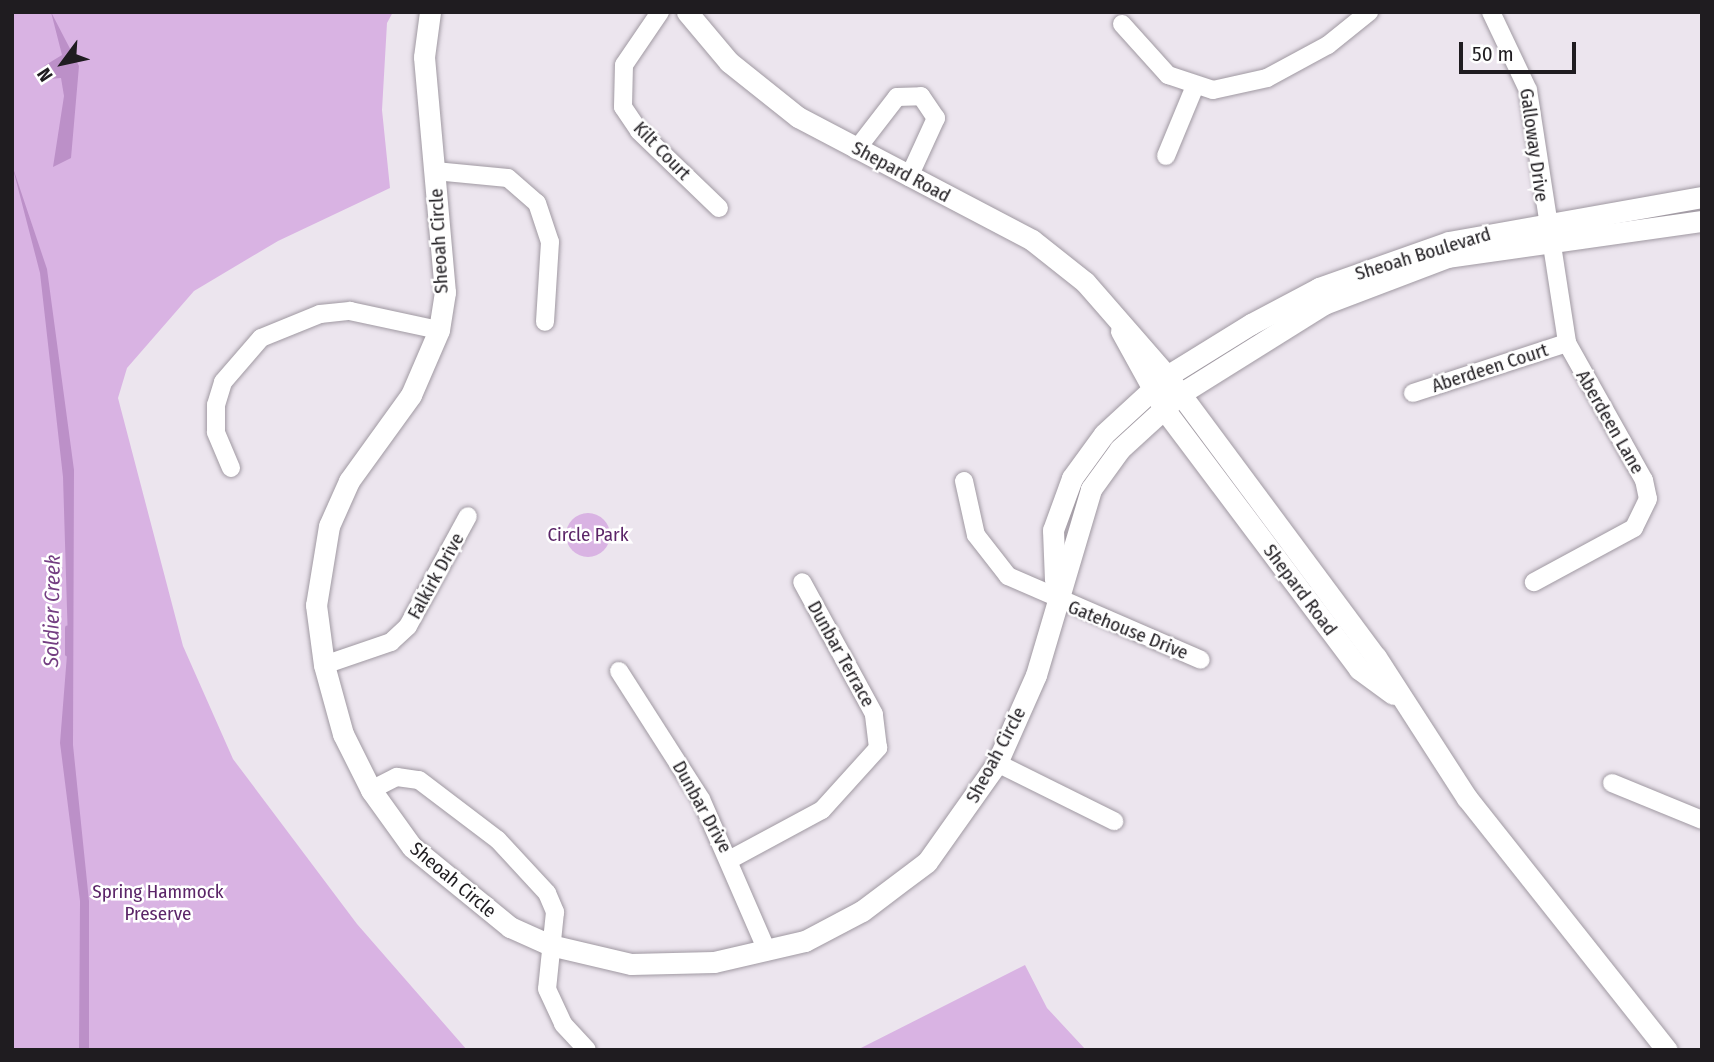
<!DOCTYPE html>
<html>
<head>
<meta charset="utf-8">
<style>
  body { margin:0 }
  #map { position:relative; width:1714px; height:1062px; overflow:hidden; background:#ece5ee; font-family:"Fira Sans Condensed",sans-serif }
  div>[style] { position:absolute }
  .green>* { inset:0; background:#d9b3e3 }
  .round { border-radius:50% }
  .water>* { inset:0; background:#bc90c8 }
  .stream>* { height:4.5px; margin:-2.25px; padding:0 2.25px; transform-origin:2.25px; border-radius:2.25px; background:#bc90c8 }
  .roads { filter:drop-shadow(0 0 2px #a099a2) drop-shadow(0 0 2px #a099a2) }
  .minor>* { height:18px; margin:-9px; padding:0 9px; transform-origin:9px; border-radius:9px; background:#fff }
  .tertiary>* { height:21px; margin:-10.5px; padding:0 10.5px; transform-origin:10.5px; border-radius:10.5px; background:#fff }
  span { translate:-50% -50%; white-space:nowrap; text-align:center; line-height:1.15; -webkit-text-stroke:5px #fff; paint-order:stroke }
  .street-label { font-size:19px; color:#1f1c20 }
  .park-label { font-size:19px; color:#5b2568 }
  .water-label { font-size:21px; color:#743e82; font-style:italic }
  .frame { position:absolute; inset:0; border:14px solid #1f1c20; pointer-events:none }
  .north { position:absolute; left:28px; top:28px; width:70px; height:70px; -webkit-text-stroke:5px #fff; paint-order:stroke; rotate:237deg; font-size:19px; font-weight:700; line-height:28px; text-align:center; color:#1f1c20 }
  .north::after { content:''; display:block; margin:auto; width:24px; height:32px; background:#1f1c20; clip-path:polygon(50% 0,100% 100%,50% 72%,0 100%) }
  .scale { position:absolute; left:1459px; top:42px; width:117px; height:32px; box-sizing:border-box; border:4px solid #1f1c20; border-top:0; padding-left:9px; font-size:21px; line-height:24px; white-space:nowrap; color:#1f1c20; -webkit-text-stroke:5px #fff; paint-order:stroke }
</style>
</head>
<body>
<div id="map">
  <div class="green">
    <div style="clip-path:polygon(12px 12px,393px 12px,387px 23px,382px 110px,390px 188px,278px 241px,194px 291px,127px 368px,118px 398px,183px 646px,233px 759px,357px 924px,467px 1050px,12px 1050px)"></div>
    <div class="round" style="left:566px;top:513px;width:44px;height:44px"></div>
    <div style="clip-path:polygon(1025px 965px,1047px 1008px,1086px 1050px,857px 1050px)"></div>
  </div>
  <div class="water">
    <div style="clip-path:polygon(51px 12px,79px 66px,71px 158px,53px 167px,64px 96px,61px 78px,50px 79px,44px 66px,62px 55px)"></div>
    <div style="clip-path:polygon(12px 165px,47px 269px,74px 470px,73px 745px,89px 901px,89px 1050px,79px 1050px,80px 901px,60px 743px,68px 642px,63px 477px,40px 273px)"></div>
  </div>
  <div class="stream">
    <div style="left:67px;top:654px;width:26px;rotate:-90deg"></div>
  </div>
  <div class="roads">
    <div class="minor">
      <div style="left:660px;top:12px;width:64px;rotate:124.2deg"></div>
      <div style="left:624px;top:65px;width:42px;rotate:91.4deg"></div>
      <div style="left:623px;top:107px;width:29px;rotate:56deg"></div>
      <div style="left:639px;top:131px;width:111px;rotate:43.9deg"></div>
      <div style="left:1491px;top:12px;width:86px;rotate:64.6deg"></div>
      <div style="left:1528px;top:90px;width:256px;rotate:81.2deg"></div>
      <div style="left:1567px;top:343px;width:157px;rotate:60.7deg"></div>
      <div style="left:1644px;top:480px;width:19px;rotate:78deg"></div>
      <div style="left:1648px;top:499px;width:32px;rotate:116deg"></div>
      <div style="left:1634px;top:528px;width:114px;rotate:151.6deg"></div>
      <div style="left:1122px;top:24px;width:69px;rotate:48deg"></div>
      <div style="left:1168px;top:75px;width:47px;rotate:18.4deg"></div>
      <div style="left:1213px;top:90px;width:55px;rotate:-12.5deg"></div>
      <div style="left:1267px;top:78px;width:69px;rotate:-28.4deg"></div>
      <div style="left:1328px;top:45px;width:53px;rotate:-38.8deg"></div>
      <div style="left:856px;top:150px;width:67px;rotate:-52.3deg"></div>
      <div style="left:897px;top:97px;width:24px;rotate:-2deg"></div>
      <div style="left:921px;top:96px;width:27px;rotate:56deg"></div>
      <div style="left:936px;top:118px;width:65px;rotate:114.6deg"></div>
      <div style="left:1166px;top:156px;width:76px;rotate:-67.5deg"></div>
      <div style="left:435px;top:171px;width:73px;rotate:5.5deg"></div>
      <div style="left:508px;top:178px;width:38px;rotate:41deg"></div>
      <div style="left:537px;top:203px;width:41px;rotate:71.6deg"></div>
      <div style="left:550px;top:242px;width:80px;rotate:93.6deg"></div>
      <div style="left:1413px;top:393px;width:162px;rotate:-18deg"></div>
      <div style="left:231px;top:468px;width:39px;rotate:-113deg"></div>
      <div style="left:216px;top:432px;width:27px;rotate:-90deg"></div>
      <div style="left:216px;top:405px;width:24px;rotate:-73deg"></div>
      <div style="left:223px;top:382px;width:58px;rotate:-49.2deg"></div>
      <div style="left:261px;top:338px;width:64px;rotate:-22.1deg"></div>
      <div style="left:320px;top:314px;width:30px;rotate:-6deg"></div>
      <div style="left:350px;top:311px;width:91px;rotate:12.1deg"></div>
      <div style="left:964px;top:481px;width:55px;rotate:77.5deg"></div>
      <div style="left:976px;top:535px;width:52px;rotate:52deg"></div>
      <div style="left:1008px;top:576px;width:210px;rotate:23.5deg"></div>
      <div style="left:324px;top:665px;width:71px;rotate:-18.9deg"></div>
      <div style="left:391px;top:642px;width:23px;rotate:-43deg"></div>
      <div style="left:408px;top:626px;width:125px;rotate:-61.4deg"></div>
      <div style="left:619px;top:671px;width:152px;rotate:57.4deg"></div>
      <div style="left:701px;top:799px;width:166px;rotate:66.5deg"></div>
      <div style="left:997px;top:763px;width:131px;rotate:26.4deg"></div>
      <div style="left:1612px;top:783px;width:97px;rotate:22.3deg"></div>
      <div style="left:371px;top:790px;width:29px;rotate:-27deg"></div>
      <div style="left:397px;top:777px;width:22px;rotate:8deg"></div>
      <div style="left:419px;top:780px;width:99px;rotate:37.2deg"></div>
      <div style="left:498px;top:840px;width:72px;rotate:47.2deg"></div>
      <div style="left:547px;top:893px;width:21px;rotate:67deg"></div>
      <div style="left:555px;top:912px;width:77px;rotate:95.9deg"></div>
      <div style="left:547px;top:989px;width:38px;rotate:65deg"></div>
      <div style="left:563px;top:1024px;width:35px;rotate:47deg"></div>
      <div style="left:731px;top:859px;width:103px;rotate:-28.3deg"></div>
      <div style="left:822px;top:810px;width:84px;rotate:-47.9deg"></div>
      <div style="left:878px;top:748px;width:34px;rotate:-97deg"></div>
      <div style="left:874px;top:714px;width:150px;rotate:-118.6deg"></div>
    </div>
    <div class="tertiary">
      <div style="left:430px;top:12px;width:45px;rotate:97.6deg"></div>
      <div style="left:424px;top:57px;width:236px;rotate:84.9deg"></div>
      <div style="left:445px;top:292px;width:38px;rotate:99deg"></div>
      <div style="left:439px;top:330px;width:71px;rotate:113.3deg"></div>
      <div style="left:411px;top:395px;width:106px;rotate:125.8deg"></div>
      <div style="left:349px;top:481px;width:49px;rotate:114deg"></div>
      <div style="left:329px;top:526px;width:80px;rotate:99.3deg"></div>
      <div style="left:316px;top:605px;width:61px;rotate:82.4deg"></div>
      <div style="left:324px;top:665px;width:72px;rotate:74.6deg"></div>
      <div style="left:343px;top:734px;width:63px;rotate:63.4deg"></div>
      <div style="left:371px;top:790px;width:70px;rotate:54.3deg"></div>
      <div style="left:412px;top:847px;width:127px;rotate:39.2deg"></div>
      <div style="left:510px;top:927px;width:44px;rotate:24.2deg"></div>
      <div style="left:550px;top:945px;width:83px;rotate:13.2deg"></div>
      <div style="left:631px;top:964px;width:83px;rotate:-1.4deg"></div>
      <div style="left:714px;top:962px;width:93px;rotate:-13deg"></div>
      <div style="left:805px;top:941px;width:64px;rotate:-27.8deg"></div>
      <div style="left:862px;top:911px;width:81px;rotate:-37deg"></div>
      <div style="left:927px;top:862px;width:121px;rotate:-54.7deg"></div>
      <div style="left:997px;top:763px;width:96px;rotate:-66.1deg"></div>
      <div style="left:1036px;top:675px;width:194px;rotate:-73.5deg"></div>
      <div style="left:1091px;top:489px;width:49px;rotate:-54.1deg"></div>
      <div style="left:1120px;top:449px;width:81px;rotate:-42.5deg"></div>
      <div style="left:1180px;top:394px;width:170px;rotate:-32deg"></div>
      <div style="left:1324px;top:304px;width:133px;rotate:-20.8deg"></div>
      <div style="left:1448px;top:257px;width:257px;rotate:-8.1deg"></div>
      <div style="left:687px;top:12px;width:65px;rotate:50deg"></div>
      <div style="left:729px;top:62px;width:88px;rotate:38.6deg"></div>
      <div style="left:798px;top:117px;width:264px;rotate:27.7deg"></div>
      <div style="left:1032px;top:240px;width:68px;rotate:38.4deg"></div>
      <div style="left:1085px;top:282px;width:125px;rotate:48.9deg"></div>
      <div style="left:1167px;top:376px;width:350px;rotate:53.4deg"></div>
      <div style="left:1376px;top:657px;width:168px;rotate:57.2deg"></div>
      <div style="left:1467px;top:798px;width:322px;rotate:51.6deg"></div>
      <div style="left:1121px;top:331px;width:89px;rotate:61.1deg"></div>
      <div style="left:1164px;top:409px;width:325px;rotate:53.1deg"></div>
      <div style="left:1359px;top:669px;width:42px;rotate:36.3deg"></div>
      <div style="left:1055px;top:580px;width:50px;rotate:-92.3deg"></div>
      <div style="left:1053px;top:530px;width:55px;rotate:-69.9deg"></div>
      <div style="left:1072px;top:478px;width:54px;rotate:-54deg"></div>
      <div style="left:1104px;top:434px;width:86px;rotate:-42.6deg"></div>
      <div style="left:1167px;top:376px;width:99px;rotate:-31.8deg"></div>
      <div style="left:1251px;top:324px;width:77px;rotate:-27.9deg"></div>
      <div style="left:1319px;top:288px;width:138px;rotate:-19.5deg"></div>
      <div style="left:1449px;top:242px;width:257px;rotate:-10.1deg"></div>
    </div>
  </div>
  <div class="street-label">
    <span style="left:1534px;top:145px;rotate:82deg">Galloway Drive</span>
    <span style="left:662px;top:151px;rotate:46deg">Kilt Court</span>
    <span style="left:901px;top:172px;rotate:28deg">Shepard Road</span>
    <span style="left:439px;top:241px;rotate:-93deg">Sheoah Circle</span>
    <span style="left:1423px;top:254px;rotate:-17deg">Sheoah Boulevard</span>
    <span style="left:1490px;top:368px;rotate:-18deg">Aberdeen Court</span>
    <span style="left:1610px;top:422px;rotate:60deg">Aberdeen Lane</span>
    <span style="left:436px;top:576px;rotate:-61deg">Falkirk Drive</span>
    <span style="left:1300px;top:590px;rotate:53deg">Shepard Road</span>
    <span style="left:1128px;top:630px;rotate:22deg">Gatehouse Drive</span>
    <span style="left:841px;top:654px;rotate:61deg">Dunbar Terrace</span>
    <span style="left:996px;top:755px;rotate:-62deg">Sheoah Circle</span>
    <span style="left:702px;top:807px;rotate:61deg">Dunbar Drive</span>
    <span style="left:453px;top:880px;rotate:40deg">Sheoah Circle</span>
  </div>
  <div class="park-label">
    <span style="left:588px;top:535px">Circle Park</span>
    <span style="left:158px;top:903px">Spring Hammock<br>Preserve</span>
  </div>
  <div class="water-label">
    <span style="left:52px;top:611px;rotate:-89deg">Soldier Creek</span>
  </div>
  <div class="frame"></div>
  <div class="north">N</div>
  <div class="scale">50 m</div>
</div>
</body>
</html>
